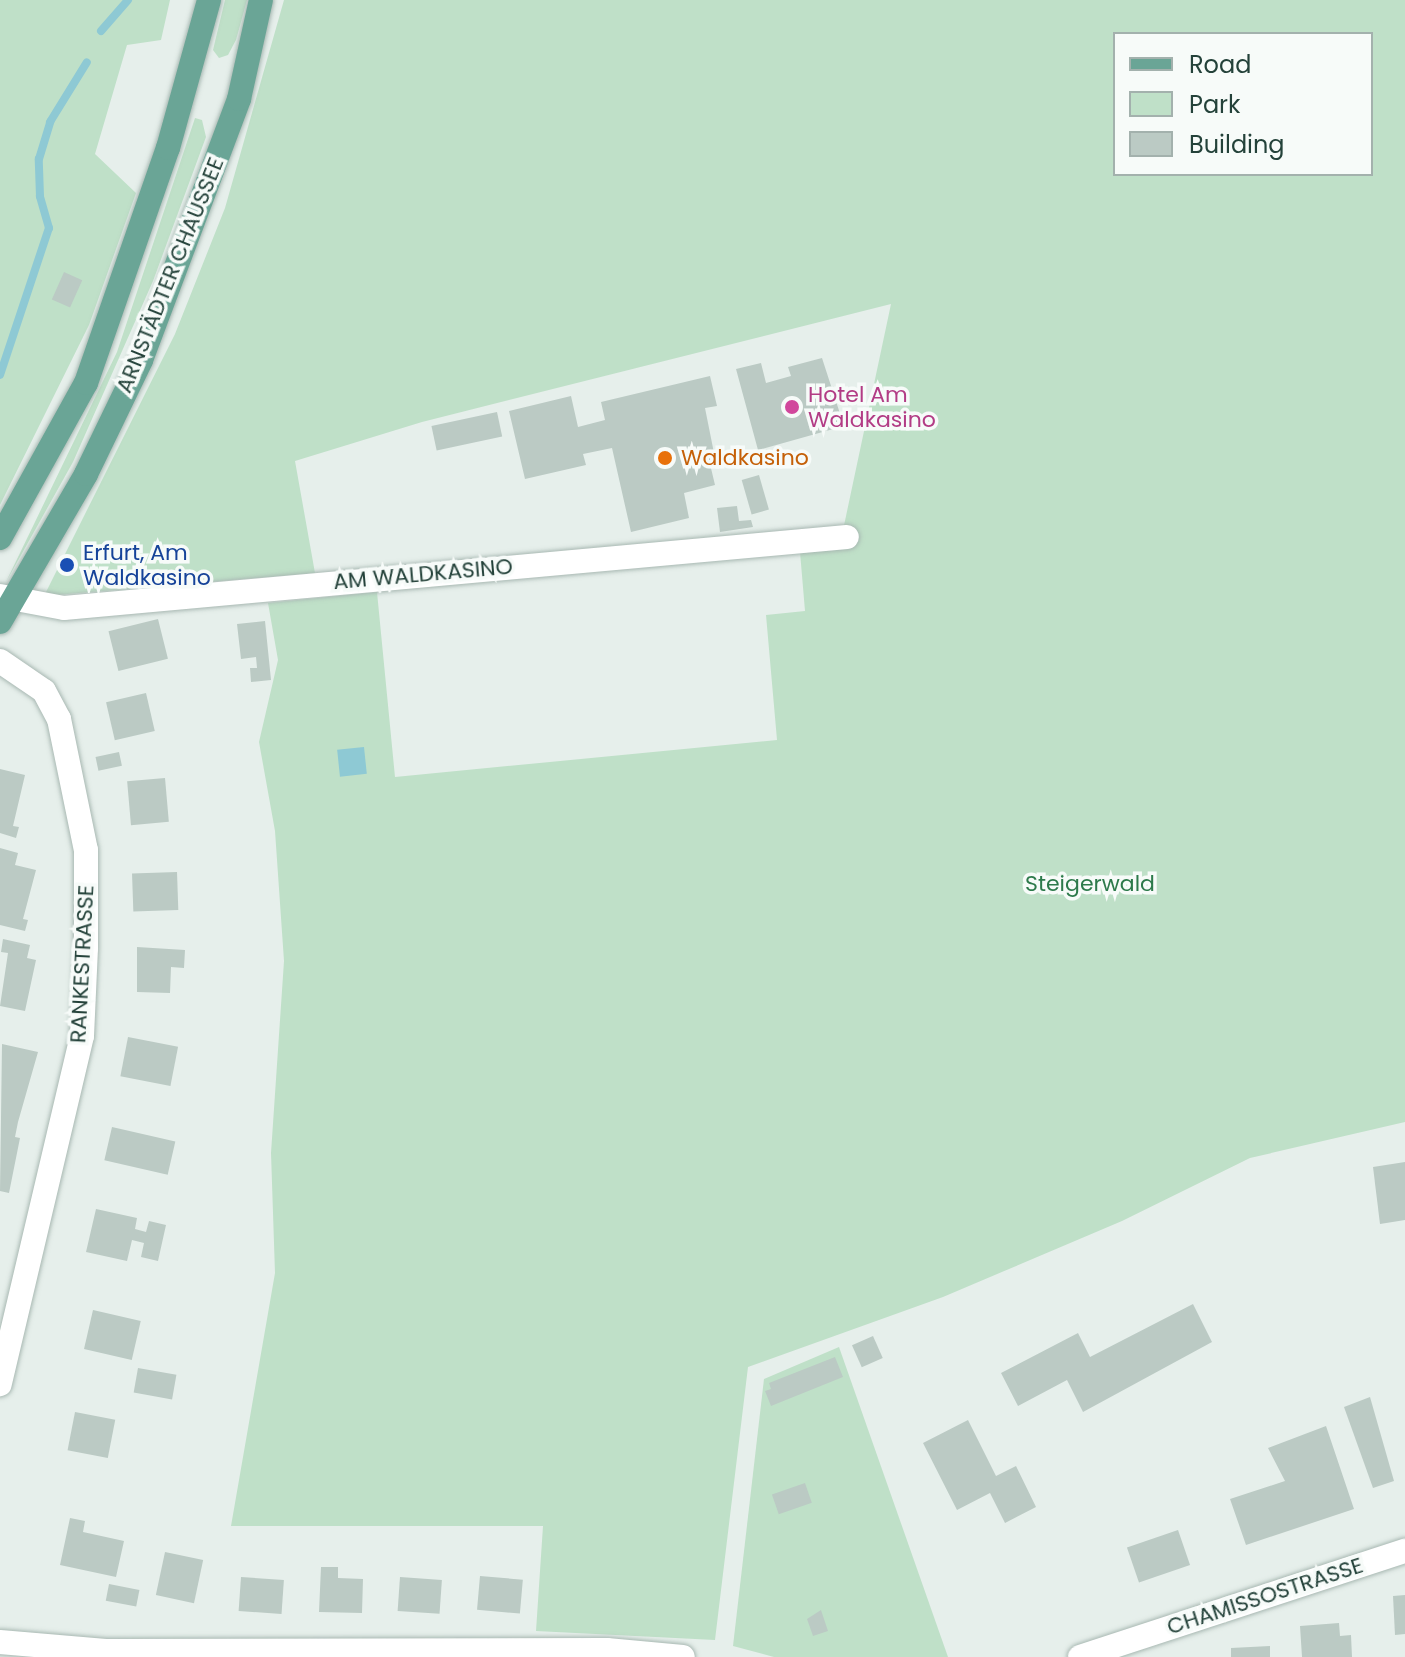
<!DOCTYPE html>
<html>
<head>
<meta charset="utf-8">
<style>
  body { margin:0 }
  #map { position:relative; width:1405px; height:1657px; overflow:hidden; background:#e6efeb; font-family:Poppins,sans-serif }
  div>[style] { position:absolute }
  .green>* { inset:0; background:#bfe0c8 }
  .water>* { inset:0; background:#8ec9d4; transform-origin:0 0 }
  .stream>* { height:8px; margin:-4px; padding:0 4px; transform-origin:4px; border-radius:4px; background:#8ec9d4 }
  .building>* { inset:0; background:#bbcac4; transform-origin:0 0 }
  .roads { filter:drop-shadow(0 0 2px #a8b8b2) drop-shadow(0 0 2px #a8b8b2) }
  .minor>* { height:24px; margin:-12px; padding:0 12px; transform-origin:12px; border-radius:12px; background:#fff }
  .major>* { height:24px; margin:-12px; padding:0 12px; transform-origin:12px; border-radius:12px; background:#6aa596 }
  .dots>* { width:22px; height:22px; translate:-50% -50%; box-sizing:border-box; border:4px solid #f7fbf9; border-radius:50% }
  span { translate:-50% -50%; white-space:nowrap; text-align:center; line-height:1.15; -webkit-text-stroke:7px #f7fbf9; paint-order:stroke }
  .street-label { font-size:22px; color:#24423a }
  .hotel-label { font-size:22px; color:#b23c85 }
  .left { translate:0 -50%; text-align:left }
  .food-label { font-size:22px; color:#c56008 }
  .transit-label { font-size:22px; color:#164399 }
  .park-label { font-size:22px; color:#2d7a4b }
  .legend { position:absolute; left:1113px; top:32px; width:260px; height:144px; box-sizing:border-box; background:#f7fbf9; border:2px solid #a3b1ad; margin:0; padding:10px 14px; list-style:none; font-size:24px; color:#24423a }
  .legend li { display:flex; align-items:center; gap:16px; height:40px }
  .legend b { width:40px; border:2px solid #a3b1ad }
</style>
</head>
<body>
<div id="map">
  <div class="green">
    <div style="clip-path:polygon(0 0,170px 0,161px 40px,127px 45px,95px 154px,136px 193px,89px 325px,0 505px)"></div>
    <div style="clip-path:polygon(225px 0,247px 0,236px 40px,228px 55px,219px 58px,213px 50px)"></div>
    <div style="clip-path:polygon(evenodd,284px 0,1405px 0,1405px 1122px,1250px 1158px,1122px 1221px,943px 1297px,748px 1367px,715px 1640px,536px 1631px,543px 1526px,231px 1526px,275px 1273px,271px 1153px,284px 961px,275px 831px,259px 742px,278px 660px,268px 603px,377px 592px,395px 777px,777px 740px,766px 615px,805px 611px,800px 552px,839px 549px,891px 304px,422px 422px,295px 461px,315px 573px,44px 596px,175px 334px,225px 208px,284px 0,1115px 34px,1371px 34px,1371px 174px,1115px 174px,1115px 34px)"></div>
    <div style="clip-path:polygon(195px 118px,202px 120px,206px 137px,153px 281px,73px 462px,6px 582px,117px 352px)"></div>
    <div style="clip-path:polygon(839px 1347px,948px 1657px,774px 1657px,733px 1646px,764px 1379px)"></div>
  </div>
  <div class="water">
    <div style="left:364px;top:747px;width:27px;height:27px;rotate:84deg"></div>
  </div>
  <div class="stream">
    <div style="left:101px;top:31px;width:41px;rotate:-48.9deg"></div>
    <div style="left:0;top:375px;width:155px;rotate:-71.6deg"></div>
    <div style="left:49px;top:228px;width:33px;rotate:-106deg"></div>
    <div style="left:40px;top:196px;width:37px;rotate:-92deg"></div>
    <div style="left:39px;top:159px;width:39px;rotate:-73deg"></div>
    <div style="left:50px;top:122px;width:70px;rotate:-58.3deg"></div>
  </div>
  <div class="building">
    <div style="left:64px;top:272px;width:20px;height:30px;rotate:24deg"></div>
    <div style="clip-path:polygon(822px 358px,844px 426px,758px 450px,736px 369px,761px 363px,766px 383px,791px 376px,788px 367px)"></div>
    <div style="clip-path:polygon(710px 376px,717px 406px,705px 408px,716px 463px,710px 464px,715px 485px,684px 493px,689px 518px,631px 532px,612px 448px,583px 454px,586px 465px,525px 479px,509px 411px,571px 396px,578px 427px,605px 420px,601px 402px)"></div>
    <div style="left:497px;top:412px;width:25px;height:67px;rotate:78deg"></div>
    <div style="left:759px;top:475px;width:36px;height:18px;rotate:74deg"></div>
    <div style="clip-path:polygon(737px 506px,739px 521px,751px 520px,753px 527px,720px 532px,717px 508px)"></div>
    <div style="left:158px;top:619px;width:41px;height:51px;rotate:76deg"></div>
    <div style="clip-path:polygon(265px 621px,271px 680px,251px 682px,250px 668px,257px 668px,256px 657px,241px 659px,237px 624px)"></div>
    <div style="left:146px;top:693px;width:39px;height:41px;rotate:77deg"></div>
    <div style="left:119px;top:752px;width:14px;height:24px;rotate:78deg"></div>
    <div style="clip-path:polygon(0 769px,25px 775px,13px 826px,19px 827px,16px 838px,0 833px)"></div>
    <div style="left:165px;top:778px;width:44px;height:38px;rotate:85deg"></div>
    <div style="clip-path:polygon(0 848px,18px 853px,15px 865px,36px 870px,23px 919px,28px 920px,25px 931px,0 925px)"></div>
    <div style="left:177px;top:872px;width:38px;height:45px;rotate:88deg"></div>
    <div style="clip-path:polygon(3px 939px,30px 945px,27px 958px,36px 960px,25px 1011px,0 1006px,8px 953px,1px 952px)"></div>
    <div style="clip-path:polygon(137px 947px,185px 950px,184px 968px,171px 967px,170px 993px,137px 992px)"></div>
    <div style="left:128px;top:1037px;width:51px;height:40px;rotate:11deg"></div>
    <div style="clip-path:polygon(2px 1044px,38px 1052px,18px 1122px,15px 1137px,20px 1138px,9px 1193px,0 1191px)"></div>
    <div style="left:112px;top:1127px;width:65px;height:34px;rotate:13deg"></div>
    <div style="clip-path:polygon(1405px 1162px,1405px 1220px,1380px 1224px,1373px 1167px)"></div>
    <div style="clip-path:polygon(96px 1209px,137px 1218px,135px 1229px,146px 1232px,149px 1221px,166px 1225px,158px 1261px,141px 1257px,144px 1243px,132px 1240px,127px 1261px,86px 1252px)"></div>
    <div style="clip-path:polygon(1193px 1304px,1212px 1342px,1083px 1412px,1067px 1380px,1018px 1406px,1001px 1373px,1078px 1333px,1090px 1357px)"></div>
    <div style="left:93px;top:1310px;width:49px;height:40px;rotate:13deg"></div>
    <div style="left:873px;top:1336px;width:24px;height:23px;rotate:66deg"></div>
    <div style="clip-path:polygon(835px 1357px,843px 1377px,771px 1406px,765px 1391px,771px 1389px,769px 1383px)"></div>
    <div style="left:138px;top:1368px;width:39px;height:25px;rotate:10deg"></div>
    <div style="clip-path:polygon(1370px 1397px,1394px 1481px,1373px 1488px,1344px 1407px)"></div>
    <div style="left:75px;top:1412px;width:41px;height:39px;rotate:11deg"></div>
    <div style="clip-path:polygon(968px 1420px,996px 1476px,1016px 1466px,1036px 1507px,1005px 1523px,990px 1493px,957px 1510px,923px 1443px)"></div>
    <div style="clip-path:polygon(1326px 1426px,1354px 1509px,1246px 1545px,1230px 1499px,1285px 1481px,1268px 1448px)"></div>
    <div style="left:805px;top:1483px;width:21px;height:35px;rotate:71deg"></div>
    <div style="clip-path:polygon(70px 1518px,85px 1521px,83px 1532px,124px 1541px,116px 1577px,60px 1565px)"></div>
    <div style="left:1178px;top:1530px;width:37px;height:54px;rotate:71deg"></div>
    <div style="left:165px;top:1552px;width:39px;height:44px;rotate:12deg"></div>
    <div style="clip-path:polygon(321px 1567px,338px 1567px,338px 1578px,363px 1579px,362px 1613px,319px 1612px)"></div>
    <div style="left:480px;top:1576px;width:43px;height:34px;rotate:5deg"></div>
    <div style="left:241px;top:1577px;width:43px;height:34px;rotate:4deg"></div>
    <div style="left:400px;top:1577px;width:42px;height:34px;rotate:4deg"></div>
    <div style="left:109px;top:1584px;width:31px;height:17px;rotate:11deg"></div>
    <div style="clip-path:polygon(1405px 1595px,1405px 1634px,1395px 1635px,1393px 1596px)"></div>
    <div style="clip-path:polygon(821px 1610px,828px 1631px,813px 1636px,807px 1619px)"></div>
    <div style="clip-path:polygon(1339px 1623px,1340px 1636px,1351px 1635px,1352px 1657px,1302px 1657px,1300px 1626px)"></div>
    <div style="clip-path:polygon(1270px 1646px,1270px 1657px,1231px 1657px,1231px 1648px)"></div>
  </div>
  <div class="roads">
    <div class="minor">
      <div style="left:0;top:596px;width:65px;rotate:10.6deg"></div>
      <div style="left:64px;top:608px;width:786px;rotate:-5.18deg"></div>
      <div style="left:0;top:661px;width:53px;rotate:34.3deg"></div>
      <div style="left:44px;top:691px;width:32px;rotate:62deg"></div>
      <div style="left:59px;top:719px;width:134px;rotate:78.4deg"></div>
      <div style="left:86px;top:850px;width:98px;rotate:90deg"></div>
      <div style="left:86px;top:948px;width:88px;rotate:92.6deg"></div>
      <div style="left:82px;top:1036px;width:358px;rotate:103.3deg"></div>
      <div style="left:0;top:1642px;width:106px;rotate:4.9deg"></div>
      <div style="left:106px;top:1651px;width:501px;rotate:-0.11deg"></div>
      <div style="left:607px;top:1650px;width:76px;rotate:5.3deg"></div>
      <div style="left:1080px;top:1657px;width:342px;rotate:-18.1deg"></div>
    </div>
    <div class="major">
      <div style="left:0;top:538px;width:177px;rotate:-61deg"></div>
      <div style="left:86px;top:383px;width:249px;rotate:-70.8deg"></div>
      <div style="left:168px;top:148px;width:154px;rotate:-74.5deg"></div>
      <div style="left:0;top:622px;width:171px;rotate:-59.8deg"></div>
      <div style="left:86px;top:474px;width:127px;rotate:-64.2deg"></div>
      <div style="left:141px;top:360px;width:279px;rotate:-69.4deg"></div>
      <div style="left:239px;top:99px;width:101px;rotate:-77.5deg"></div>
    </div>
  </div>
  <div class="dots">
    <div style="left:792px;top:407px;background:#d1479c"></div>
    <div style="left:665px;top:458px;background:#e8710a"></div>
    <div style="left:67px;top:565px;background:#1a4fb4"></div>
  </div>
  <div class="street-label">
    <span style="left:170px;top:275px;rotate:-68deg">ARNSTÄDTER CHAUSSEE</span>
    <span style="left:423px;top:574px;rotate:-5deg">AM WALDKASINO</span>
    <span style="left:82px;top:964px;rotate:-87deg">RANKESTRASSE</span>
    <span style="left:1265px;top:1596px;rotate:-18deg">CHAMISSOSTRASSE</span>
  </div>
  <div class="hotel-label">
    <span class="left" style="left:808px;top:407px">Hotel Am<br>Waldkasino</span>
  </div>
  <div class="food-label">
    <span class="left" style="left:681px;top:458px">Waldkasino</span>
  </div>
  <div class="transit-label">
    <span class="left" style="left:83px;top:565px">Erfurt, Am<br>Waldkasino</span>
  </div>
  <div class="park-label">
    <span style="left:1090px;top:884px">Steigerwald</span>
  </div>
  <ul class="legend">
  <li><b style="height:10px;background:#6aa596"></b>Road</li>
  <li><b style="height:22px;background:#bfe0c8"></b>Park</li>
  <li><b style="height:22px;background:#bbcac4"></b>Building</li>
  </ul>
</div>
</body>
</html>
